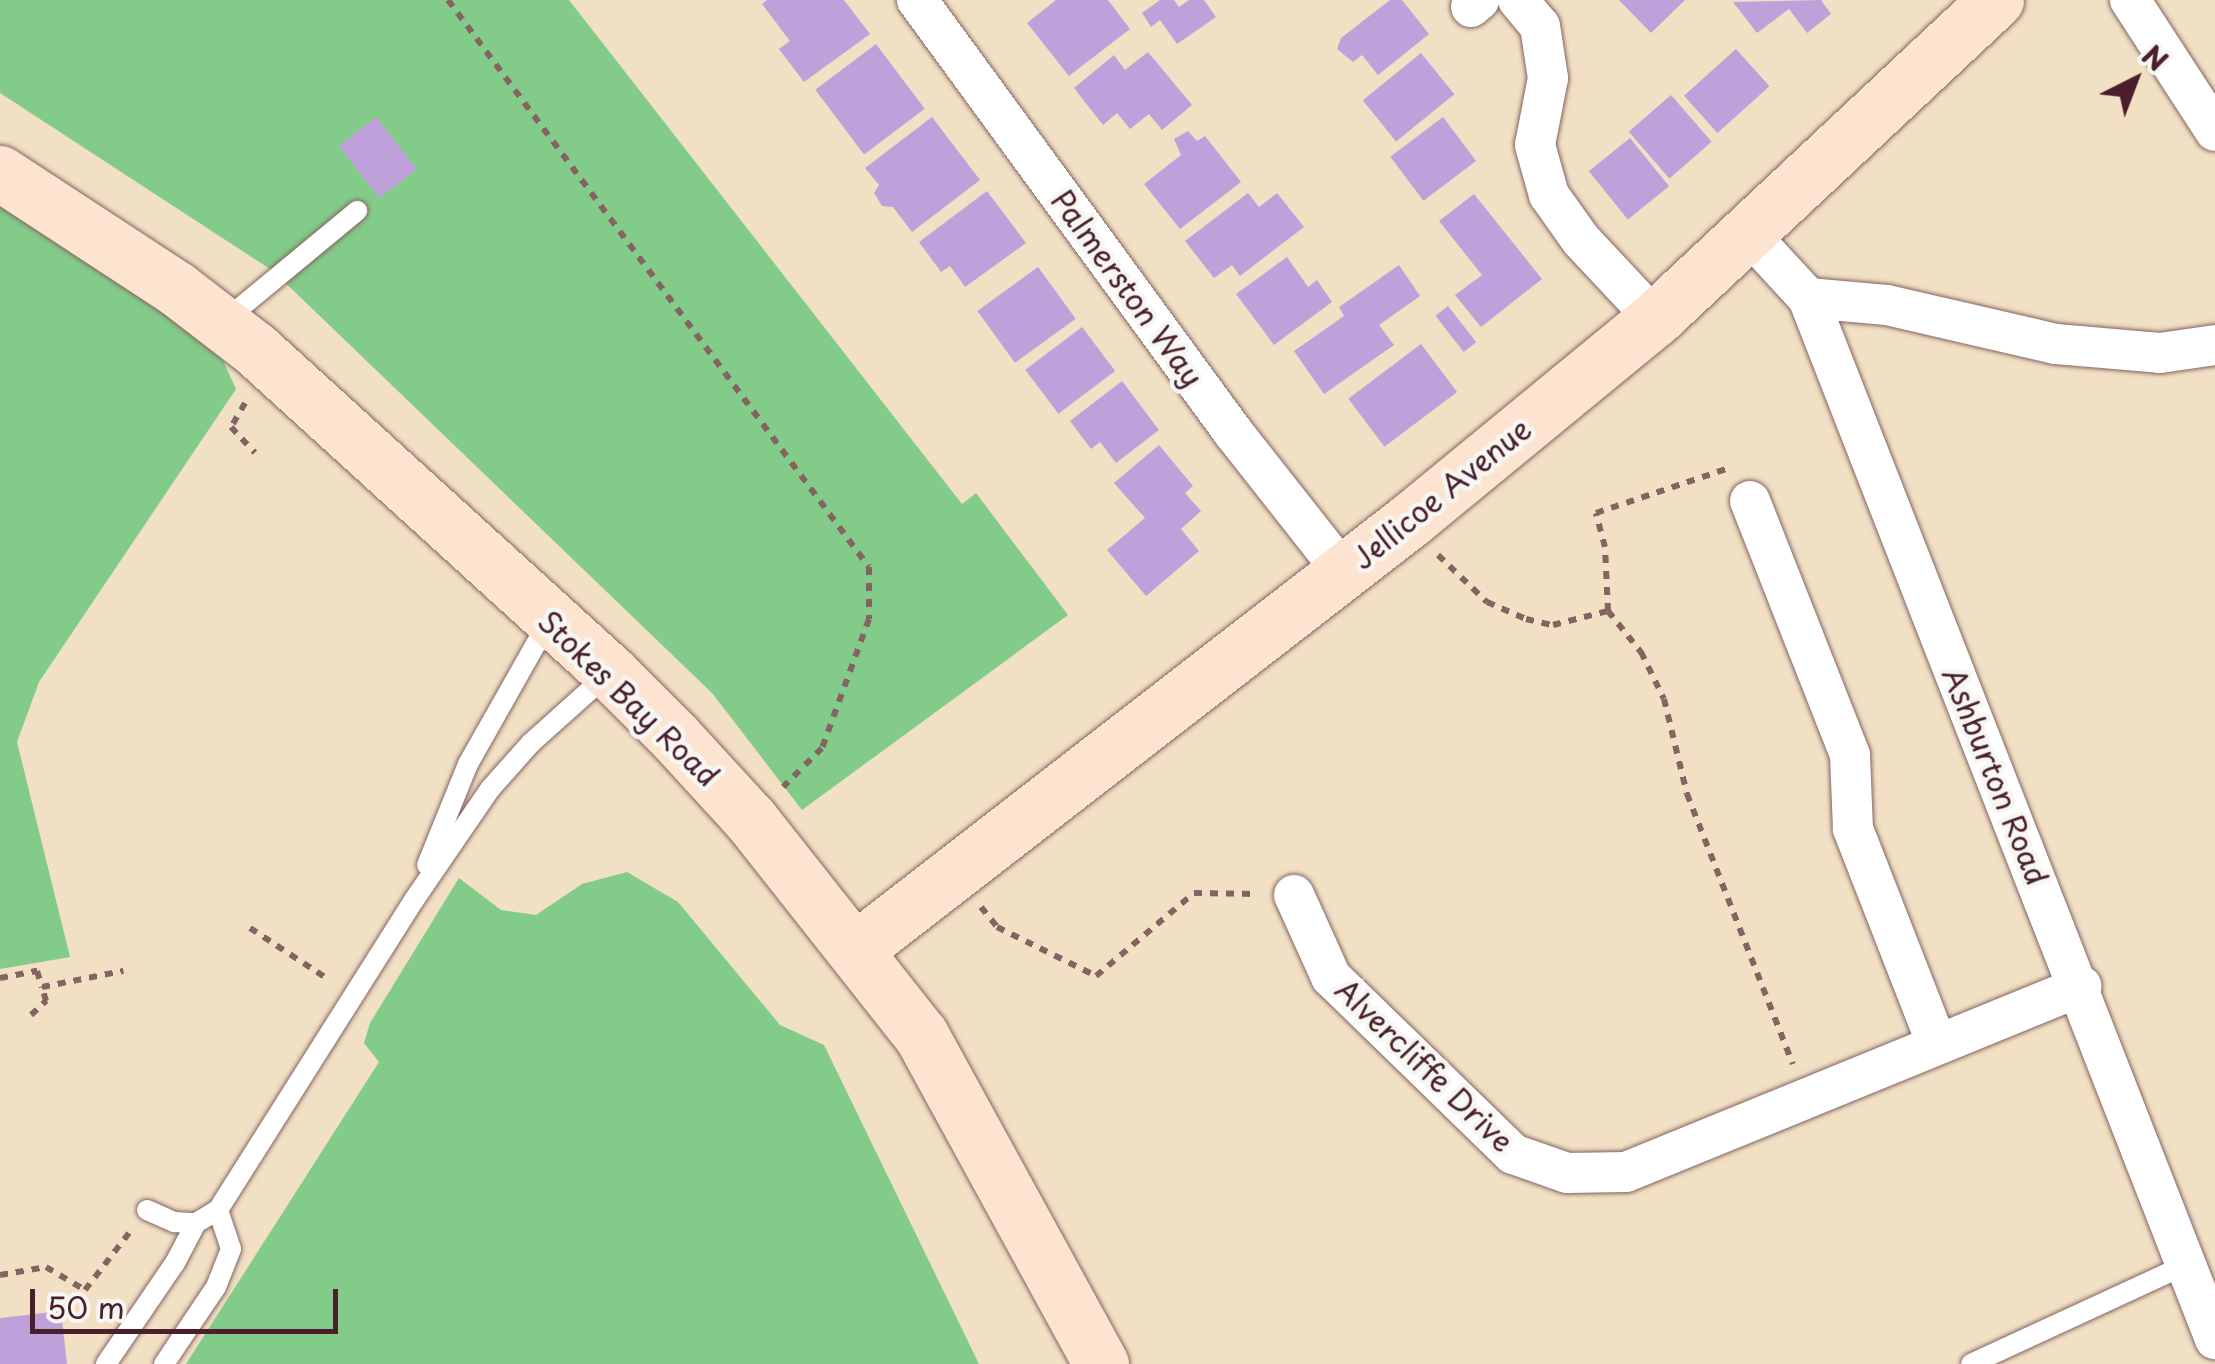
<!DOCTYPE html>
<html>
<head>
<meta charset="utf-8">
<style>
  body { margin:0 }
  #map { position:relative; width:2215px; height:1364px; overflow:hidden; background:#f1e0c4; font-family:"Playpen Sans",sans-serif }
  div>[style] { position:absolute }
  .green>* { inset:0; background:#83cb88 }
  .building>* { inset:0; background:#bea1da; transform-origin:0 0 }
  .path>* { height:6px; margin-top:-3px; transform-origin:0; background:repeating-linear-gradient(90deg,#846361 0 8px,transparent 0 16px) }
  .roads { filter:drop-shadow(0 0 2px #846361) drop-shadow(0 0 2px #846361) }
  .lane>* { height:20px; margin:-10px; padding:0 10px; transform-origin:10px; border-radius:10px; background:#fff }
  .street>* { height:40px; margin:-20px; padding:0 20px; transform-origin:20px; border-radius:20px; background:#fff }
  .secondary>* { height:55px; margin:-27.5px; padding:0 27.5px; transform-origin:27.5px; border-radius:27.5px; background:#fde4d1 }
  span { translate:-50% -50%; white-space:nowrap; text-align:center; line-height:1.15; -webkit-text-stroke:9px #f6f6f2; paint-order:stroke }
  .street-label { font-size:30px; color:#4a1f2b }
  .north { position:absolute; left:2085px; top:30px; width:100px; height:100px; -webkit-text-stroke:8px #f6f6f2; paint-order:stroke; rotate:42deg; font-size:28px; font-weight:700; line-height:40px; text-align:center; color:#4a1f2b }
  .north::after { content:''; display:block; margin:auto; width:35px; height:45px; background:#4a1f2b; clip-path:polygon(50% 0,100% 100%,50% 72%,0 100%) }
  .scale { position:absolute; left:30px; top:1289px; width:308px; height:45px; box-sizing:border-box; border:5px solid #4a1f2b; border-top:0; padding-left:12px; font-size:30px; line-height:35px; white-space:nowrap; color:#4a1f2b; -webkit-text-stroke:8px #f6f6f2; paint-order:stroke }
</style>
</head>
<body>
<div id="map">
  <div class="green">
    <div style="clip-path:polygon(0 0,569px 0,962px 504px,976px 493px,1068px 615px,802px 810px,712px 693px,273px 271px,0 93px)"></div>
    <div style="clip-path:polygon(0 182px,215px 343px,236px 389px,39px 682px,17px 742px,70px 957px,0 969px)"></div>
    <div style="clip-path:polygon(627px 872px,678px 902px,780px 1025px,824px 1045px,979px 1364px,186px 1364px,379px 1062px,364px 1043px,370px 1023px,459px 878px,501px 910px,536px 915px,582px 884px)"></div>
  </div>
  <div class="building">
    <div style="clip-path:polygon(767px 0,844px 0,870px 34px,804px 82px,779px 49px,790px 41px,762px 4px)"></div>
    <div style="clip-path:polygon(1056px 0,1108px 0,1130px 29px,1069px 76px,1027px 23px)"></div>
    <div style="clip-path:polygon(1160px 0,1174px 0,1179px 7px,1189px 0,1204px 0,1216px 17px,1177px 44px,1160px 20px,1151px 27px,1142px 13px)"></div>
    <div style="clip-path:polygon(1390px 0,1402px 0,1429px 34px,1378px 75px,1362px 55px,1353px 62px,1337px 49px,1341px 38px)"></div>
    <div style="clip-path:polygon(1619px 0,1685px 0,1651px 33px)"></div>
    <div style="clip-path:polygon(1821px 0,1831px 14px,1807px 33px,1789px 9px,1757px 33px,1733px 2px)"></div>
    <div style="left:876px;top:44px;width:81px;height:76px;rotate:53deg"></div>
    <div style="left:1736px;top:49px;width:50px;height:70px;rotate:48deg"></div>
    <div style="clip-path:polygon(1148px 52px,1192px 105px,1162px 130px,1149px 114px,1130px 129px,1117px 113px,1103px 125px,1074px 88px,1114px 55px,1125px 70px)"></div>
    <div style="left:1421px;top:53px;width:53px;height:75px;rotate:51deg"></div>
    <div style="left:1671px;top:95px;width:62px;height:56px;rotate:49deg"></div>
    <div style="left:376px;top:117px;width:66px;height:47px;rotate:52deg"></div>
    <div style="clip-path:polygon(932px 117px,980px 180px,912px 232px,893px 207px,882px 206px,874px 193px,879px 185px,865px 168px)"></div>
    <div style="left:1443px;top:117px;width:55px;height:66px;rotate:53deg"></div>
    <div style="clip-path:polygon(1188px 131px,1197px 141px,1205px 136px,1241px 182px,1180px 229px,1144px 184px,1181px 155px,1174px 139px)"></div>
    <div style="left:1630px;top:138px;width:62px;height:53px;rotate:51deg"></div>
    <div style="clip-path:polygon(987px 191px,1026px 243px,965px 287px,950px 266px,941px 272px,919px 242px)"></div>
    <div style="clip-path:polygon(1248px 193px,1259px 207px,1277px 193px,1304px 227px,1240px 276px,1232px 265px,1214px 278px,1185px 241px)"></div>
    <div style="clip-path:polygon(1474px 194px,1542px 279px,1481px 327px,1455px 295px,1482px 275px,1439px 221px)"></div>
    <div style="clip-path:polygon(1287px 257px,1308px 287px,1317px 280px,1332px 302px,1274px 345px,1236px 294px)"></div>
    <div style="clip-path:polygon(1399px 265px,1420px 296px,1379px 325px,1394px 345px,1324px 394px,1294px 351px,1344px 316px,1339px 307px)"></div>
    <div style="left:1038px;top:267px;width:64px;height:75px;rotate:54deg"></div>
    <div style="left:1448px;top:306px;width:46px;height:16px;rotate:52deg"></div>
    <div style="left:1082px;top:327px;width:55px;height:71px;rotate:53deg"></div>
    <div style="left:1421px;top:344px;width:60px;height:91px;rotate:53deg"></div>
    <div style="clip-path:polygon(1122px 381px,1159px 430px,1116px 463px,1100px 442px,1091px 449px,1070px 421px)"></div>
    <div style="clip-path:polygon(1159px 445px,1193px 486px,1185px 493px,1201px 511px,1181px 529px,1199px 551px,1146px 596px,1107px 550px,1145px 518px,1114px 483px)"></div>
    <div style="clip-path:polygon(61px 1311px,67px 1364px,0 1364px,0 1318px)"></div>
  </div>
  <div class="path">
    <div style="left:448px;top:0;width:706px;rotate:53.41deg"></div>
    <div style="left:869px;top:567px;width:52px;rotate:90deg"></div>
    <div style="left:869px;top:619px;width:137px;rotate:110deg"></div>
    <div style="left:822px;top:748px;width:55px;rotate:135deg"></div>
    <div style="left:245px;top:403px;width:28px;rotate:120deg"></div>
    <div style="left:231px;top:427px;width:35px;rotate:47deg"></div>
    <div style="left:1438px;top:555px;width:68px;rotate:43.8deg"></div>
    <div style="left:1487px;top:602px;width:43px;rotate:23.6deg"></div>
    <div style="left:1526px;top:619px;width:28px;rotate:13deg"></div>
    <div style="left:1553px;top:625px;width:57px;rotate:-14.3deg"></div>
    <div style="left:1608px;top:611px;width:53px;rotate:51.2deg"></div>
    <div style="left:1641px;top:652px;width:52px;rotate:63.9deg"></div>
    <div style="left:1664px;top:699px;width:98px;rotate:76.4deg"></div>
    <div style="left:1687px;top:794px;width:290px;rotate:68.6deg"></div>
    <div style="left:1608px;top:611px;width:64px;rotate:-92.7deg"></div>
    <div style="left:1605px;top:547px;width:35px;rotate:-105deg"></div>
    <div style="left:1596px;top:513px;width:137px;rotate:-18.7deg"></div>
    <div style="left:981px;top:907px;width:26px;rotate:51deg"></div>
    <div style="left:997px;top:927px;width:110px;rotate:26.3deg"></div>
    <div style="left:1096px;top:976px;width:128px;rotate:-40.3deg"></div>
    <div style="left:1194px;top:893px;width:63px;rotate:0.9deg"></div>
    <div style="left:250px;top:928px;width:93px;rotate:33.2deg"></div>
    <div style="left:0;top:978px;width:38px;rotate:-11deg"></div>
    <div style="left:37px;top:971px;width:17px;rotate:73deg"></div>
    <div style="left:42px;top:987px;width:83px;rotate:-11.2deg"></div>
    <div style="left:31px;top:1015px;width:21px;rotate:-43deg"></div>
    <div style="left:46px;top:1001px;width:15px;rotate:-106deg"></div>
    <div style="left:0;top:1275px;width:47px;rotate:-9.9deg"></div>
    <div style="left:46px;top:1267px;width:45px;rotate:30.5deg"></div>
    <div style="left:85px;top:1290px;width:72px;rotate:-52.3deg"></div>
  </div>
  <div class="roads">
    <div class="lane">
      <div style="left:224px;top:321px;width:173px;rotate:-39.6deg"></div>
      <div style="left:427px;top:865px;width:109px;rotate:-67.9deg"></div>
      <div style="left:468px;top:764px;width:167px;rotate:-60.5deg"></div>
      <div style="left:147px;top:1210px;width:30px;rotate:24deg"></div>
      <div style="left:174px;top:1222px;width:22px;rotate:3deg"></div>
      <div style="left:196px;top:1223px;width:26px;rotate:-31deg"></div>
      <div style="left:218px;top:1210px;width:367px;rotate:-57.7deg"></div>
      <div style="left:414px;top:900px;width:135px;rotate:-55.6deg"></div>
      <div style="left:490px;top:789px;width:62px;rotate:-48.3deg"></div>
      <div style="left:531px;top:743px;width:103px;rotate:-41.9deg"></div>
      <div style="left:106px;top:1364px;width:122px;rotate:-55.7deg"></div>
      <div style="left:175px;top:1263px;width:45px;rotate:-62.3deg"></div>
      <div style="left:164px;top:1364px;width:93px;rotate:-56deg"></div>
      <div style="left:216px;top:1287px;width:41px;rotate:-68.5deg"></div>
      <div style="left:231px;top:1249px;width:41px;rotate:-108.4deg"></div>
      <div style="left:1971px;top:1364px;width:238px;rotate:-24.8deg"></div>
    </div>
    <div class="street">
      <div style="left:917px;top:0;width:535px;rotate:53.82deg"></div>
      <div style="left:1233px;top:432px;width:178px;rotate:51.8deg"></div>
      <div style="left:1518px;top:0;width:34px;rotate:50deg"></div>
      <div style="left:1540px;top:26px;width:53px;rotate:81.3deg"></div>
      <div style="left:1548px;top:78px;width:68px;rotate:101deg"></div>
      <div style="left:1535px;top:145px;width:52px;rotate:74.4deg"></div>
      <div style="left:1549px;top:195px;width:55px;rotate:54.6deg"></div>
      <div style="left:1581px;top:240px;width:108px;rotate:46.9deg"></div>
      <div style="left:2130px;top:0;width:156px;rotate:57deg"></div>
      <div style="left:1471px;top:7px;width:11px;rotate:-41deg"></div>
      <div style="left:1747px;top:232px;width:90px;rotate:47.3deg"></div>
      <div style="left:1808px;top:298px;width:1118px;rotate:68.65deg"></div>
      <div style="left:1808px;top:298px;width:79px;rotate:5.1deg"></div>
      <div style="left:1887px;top:305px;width:173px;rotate:13deg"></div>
      <div style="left:2056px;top:344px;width:104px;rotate:4.9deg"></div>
      <div style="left:2160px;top:353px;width:56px;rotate:-8.3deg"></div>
      <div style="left:1750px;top:501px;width:273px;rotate:68.5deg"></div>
      <div style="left:1850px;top:755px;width:74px;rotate:87.7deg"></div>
      <div style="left:1853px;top:829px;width:231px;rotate:68.7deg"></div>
      <div style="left:1294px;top:895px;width:90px;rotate:65.7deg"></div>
      <div style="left:1331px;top:977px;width:254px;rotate:44.2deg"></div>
      <div style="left:1513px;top:1154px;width:57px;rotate:19.4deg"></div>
      <div style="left:1567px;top:1173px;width:59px;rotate:-1deg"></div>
      <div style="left:1626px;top:1172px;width:492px;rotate:-22.2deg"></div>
    </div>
    <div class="secondary">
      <div style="left:0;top:173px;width:212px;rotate:33.2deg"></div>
      <div style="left:177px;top:289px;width:98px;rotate:37.6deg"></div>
      <div style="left:255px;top:349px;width:480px;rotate:42.3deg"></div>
      <div style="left:610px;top:672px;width:92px;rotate:45deg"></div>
      <div style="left:675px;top:737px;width:113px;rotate:47.5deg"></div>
      <div style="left:751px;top:820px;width:274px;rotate:51.7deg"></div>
      <div style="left:921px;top:1035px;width:375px;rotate:61.3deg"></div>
      <div style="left:856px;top:949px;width:701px;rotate:-37.75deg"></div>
      <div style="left:1410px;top:520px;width:317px;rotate:-39.4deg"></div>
      <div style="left:1655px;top:319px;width:467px;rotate:-43.1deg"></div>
    </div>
  </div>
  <div class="street-label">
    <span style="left:1128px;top:288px;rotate:54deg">Palmerston Way</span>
    <span style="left:1441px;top:493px;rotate:-39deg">Jellicoe Avenue</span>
    <span style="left:629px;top:698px;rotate:44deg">Stokes Bay Road</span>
    <span style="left:1996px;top:776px;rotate:68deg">Ashburton Road</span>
    <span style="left:1425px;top:1065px;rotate:44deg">Alvercliffe Drive</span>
  </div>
  <div class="north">N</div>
  <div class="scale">50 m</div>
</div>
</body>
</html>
